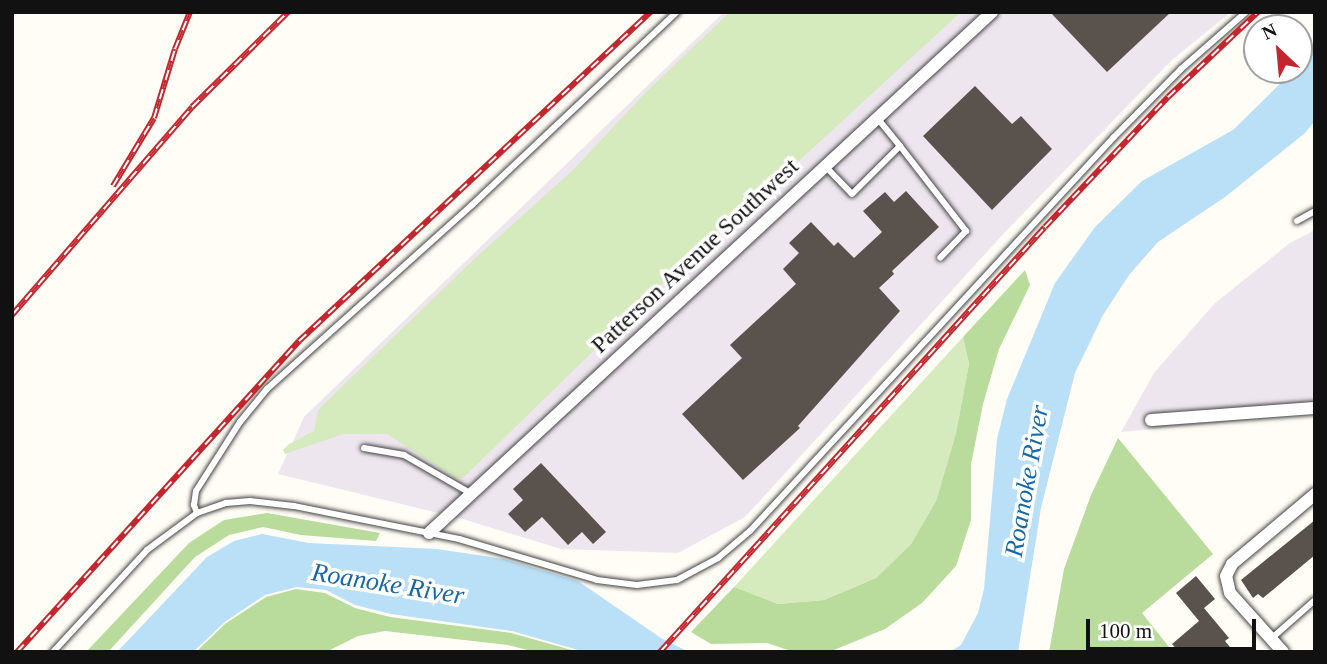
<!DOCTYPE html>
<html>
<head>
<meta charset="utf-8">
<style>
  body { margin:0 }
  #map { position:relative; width:1327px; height:664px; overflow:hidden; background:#fffdf5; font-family:"Times New Roman",serif }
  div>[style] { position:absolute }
  .industrial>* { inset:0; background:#eee6ef }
  .green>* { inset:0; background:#d5ebbd }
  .forest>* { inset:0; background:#b9dc9c }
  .water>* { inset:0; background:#b9e0f7 }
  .building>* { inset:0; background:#5a524d }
  .roads { filter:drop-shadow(0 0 2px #444) drop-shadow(0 0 2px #444) }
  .service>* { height:6px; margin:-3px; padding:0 3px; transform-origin:3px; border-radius:3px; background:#fff }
  .minor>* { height:12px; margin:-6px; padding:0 6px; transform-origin:6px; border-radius:6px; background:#fff }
  .rail>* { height:6px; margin-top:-3px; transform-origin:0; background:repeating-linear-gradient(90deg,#fff 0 10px,#c4262e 0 20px); box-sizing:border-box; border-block:2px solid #c4262e }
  span { translate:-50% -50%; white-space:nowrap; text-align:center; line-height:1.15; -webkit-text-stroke:7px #fff; paint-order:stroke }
  .street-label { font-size:24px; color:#111 }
  .water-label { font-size:26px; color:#1768a6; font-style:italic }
  .frame { position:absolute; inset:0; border:14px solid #111; pointer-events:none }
  .north { position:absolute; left:1243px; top:14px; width:70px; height:70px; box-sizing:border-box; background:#fff; border:2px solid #a0a0a0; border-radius:50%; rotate:334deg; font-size:19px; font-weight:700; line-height:28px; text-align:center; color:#111 }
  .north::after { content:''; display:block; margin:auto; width:24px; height:32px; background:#c4262e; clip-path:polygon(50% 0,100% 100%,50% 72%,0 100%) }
  .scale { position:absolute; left:1086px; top:619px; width:170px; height:32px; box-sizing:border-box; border:4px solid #111; border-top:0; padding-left:9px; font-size:21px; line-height:24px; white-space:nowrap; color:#111; -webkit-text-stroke:5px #fff; paint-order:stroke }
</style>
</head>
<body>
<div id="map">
  <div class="industrial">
    <div style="clip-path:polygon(724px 12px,1231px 12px,1172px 60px,1007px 230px,745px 517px,678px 553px,561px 549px,463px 519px,278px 474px,304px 417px)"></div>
    <div style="clip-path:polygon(1315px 230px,1315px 414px,1121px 432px,1154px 373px,1214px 304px,1290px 243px)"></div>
  </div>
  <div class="green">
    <div style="clip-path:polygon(730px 12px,961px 12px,789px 170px,766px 183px,463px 478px,455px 478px,387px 434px,343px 434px,285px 454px,283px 450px,289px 444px,314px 431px,318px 410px,473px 260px,574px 169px,645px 93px)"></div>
    <div style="clip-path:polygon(963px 337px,969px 364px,956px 433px,936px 501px,911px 544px,876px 578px,824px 600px,778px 604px,734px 587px)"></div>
  </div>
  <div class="forest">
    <div style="clip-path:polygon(1025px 270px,1030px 285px,999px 349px,983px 404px,971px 464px,971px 520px,956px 566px,922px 603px,885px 629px,834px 650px,791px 651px,767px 643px,711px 644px,691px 632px,734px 587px,778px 604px,824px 600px,876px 578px,911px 544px,936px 501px,956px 433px,969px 364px,963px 337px)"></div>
    <div style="clip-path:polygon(1118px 438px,1213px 554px,1142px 613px,1173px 652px,1049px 652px,1064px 569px,1091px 495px)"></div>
    <div style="clip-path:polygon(267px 513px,380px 533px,376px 541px,301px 535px,263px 527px,229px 535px,195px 557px,108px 652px,86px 652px,189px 543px,224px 520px)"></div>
    <div style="clip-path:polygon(296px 589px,325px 593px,355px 608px,390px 617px,511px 633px,579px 652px,535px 652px,508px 645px,385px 631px,358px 636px,326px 652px,196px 652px,225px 624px,266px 597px)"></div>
  </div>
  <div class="water">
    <div style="clip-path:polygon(1315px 50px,1315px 121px,1304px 134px,1225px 197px,1158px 242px,1129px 275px,1103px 315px,1075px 373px,1041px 508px,1018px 652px,950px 652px,961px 645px,978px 613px,984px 589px,997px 439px,1007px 399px,1055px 283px,1095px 227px,1142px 181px,1233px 130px,1294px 70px,1299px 70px,1299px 65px)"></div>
    <div style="clip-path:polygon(262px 534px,309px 543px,437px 549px,504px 559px,578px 581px,661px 638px,689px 652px,585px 652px,512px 631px,391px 614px,355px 605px,326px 590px,297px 587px,265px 595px,226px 621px,193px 652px,117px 652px,207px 557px,234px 541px)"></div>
  </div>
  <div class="building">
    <div style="clip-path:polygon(1050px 12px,1171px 12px,1107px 72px)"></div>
    <div style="clip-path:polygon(975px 86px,1012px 124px,1021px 116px,1052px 149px,992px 210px,923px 136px)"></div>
    <div style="clip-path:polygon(906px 191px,939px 227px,892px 271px,894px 274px,879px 288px,900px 311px,798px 426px,800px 428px,743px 480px,682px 414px,742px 358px,730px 345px,796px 284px,783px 269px,799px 253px,789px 243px,811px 222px,834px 246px,838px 242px,854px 258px,882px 232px,863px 211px,885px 192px,894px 202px)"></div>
    <div style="clip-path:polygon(541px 463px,606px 532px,593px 544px,582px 532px,568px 545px,542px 517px,525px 532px,508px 514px,523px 500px,513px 489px)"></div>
    <div style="clip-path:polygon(1315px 520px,1315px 555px,1263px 598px,1258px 594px,1253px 598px,1241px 580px)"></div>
    <div style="clip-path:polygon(1196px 576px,1215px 599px,1204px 608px,1229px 638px,1225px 641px,1234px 652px,1179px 652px,1172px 644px,1199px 621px,1176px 593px)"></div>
  </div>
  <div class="roads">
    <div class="service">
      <div style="left:900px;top:146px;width:108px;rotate:52.2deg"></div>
      <div style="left:966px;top:231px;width:37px;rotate:134deg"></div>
      <div style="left:826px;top:167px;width:37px;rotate:46deg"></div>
      <div style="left:852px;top:194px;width:68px;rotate:-45deg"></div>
      <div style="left:900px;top:146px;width:36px;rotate:-129deg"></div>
      <div style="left:1297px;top:221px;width:21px;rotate:-29deg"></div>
      <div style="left:364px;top:448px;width:41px;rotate:9.9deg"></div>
      <div style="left:404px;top:455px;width:76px;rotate:29.9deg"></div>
      <div style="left:197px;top:513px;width:9px;rotate:-111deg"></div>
      <div style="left:194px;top:505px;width:14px;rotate:-82deg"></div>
      <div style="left:196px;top:491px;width:82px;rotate:-57.5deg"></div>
      <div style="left:240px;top:422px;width:43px;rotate:-50.7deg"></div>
      <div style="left:267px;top:389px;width:275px;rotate:-41.9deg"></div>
      <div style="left:472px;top:205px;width:282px;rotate:-43.3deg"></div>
      <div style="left:1272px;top:638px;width:57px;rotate:-41.5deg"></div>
      <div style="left:53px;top:652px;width:139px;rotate:-47.3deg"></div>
      <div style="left:147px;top:550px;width:62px;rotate:-36.5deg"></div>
      <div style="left:197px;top:513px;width:31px;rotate:-19deg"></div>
      <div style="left:226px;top:503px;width:24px;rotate:-5deg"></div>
      <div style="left:250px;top:501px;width:44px;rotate:6.5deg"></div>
      <div style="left:294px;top:506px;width:168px;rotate:11.3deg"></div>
      <div style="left:459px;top:539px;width:144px;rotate:16.5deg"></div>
      <div style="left:597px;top:580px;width:40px;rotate:7.1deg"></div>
      <div style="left:637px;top:585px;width:40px;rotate:-7.1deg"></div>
      <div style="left:677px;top:580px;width:47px;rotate:-28.2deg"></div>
      <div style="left:718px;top:558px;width:42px;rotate:-40.2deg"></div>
      <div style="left:750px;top:531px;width:536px;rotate:-47.27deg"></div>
      <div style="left:1114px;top:137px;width:95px;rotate:-45.4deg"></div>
      <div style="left:1181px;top:69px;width:86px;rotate:-41.2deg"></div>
    </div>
    <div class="minor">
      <div style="left:1151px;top:420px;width:164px;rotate:-4.2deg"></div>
      <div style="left:429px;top:533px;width:767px;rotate:-42.78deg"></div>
      <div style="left:1283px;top:652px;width:79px;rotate:-131.9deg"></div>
      <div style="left:1230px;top:593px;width:17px;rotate:-103deg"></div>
      <div style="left:1226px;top:576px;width:13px;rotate:-63deg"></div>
      <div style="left:1232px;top:564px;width:109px;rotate:-40.1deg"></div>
    </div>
  </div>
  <div class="rail">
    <div style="left:113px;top:186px;width:79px;rotate:-58.9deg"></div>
    <div style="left:154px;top:118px;width:72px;rotate:-73.1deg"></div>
    <div style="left:175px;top:49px;width:40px;rotate:-68deg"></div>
    <div style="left:12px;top:315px;width:275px;rotate:-49.1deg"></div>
    <div style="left:192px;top:107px;width:135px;rotate:-44.7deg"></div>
    <div style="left:17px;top:652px;width:420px;rotate:-47.8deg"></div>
    <div style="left:299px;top:341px;width:482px;rotate:-43.1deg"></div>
    <div style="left:660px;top:652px;width:573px;rotate:-47.83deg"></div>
    <div style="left:1045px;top:227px;width:179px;rotate:-46.6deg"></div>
    <div style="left:1168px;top:97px;width:124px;rotate:-43.4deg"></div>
  </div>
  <div class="street-label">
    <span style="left:695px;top:256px;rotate:-43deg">Patterson Avenue Southwest</span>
  </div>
  <div class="water-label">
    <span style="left:1027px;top:481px;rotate:-80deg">Roanoke River</span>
    <span style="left:388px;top:584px;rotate:9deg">Roanoke River</span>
  </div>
  <div class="frame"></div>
  <div class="north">N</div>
  <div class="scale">100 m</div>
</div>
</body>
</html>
